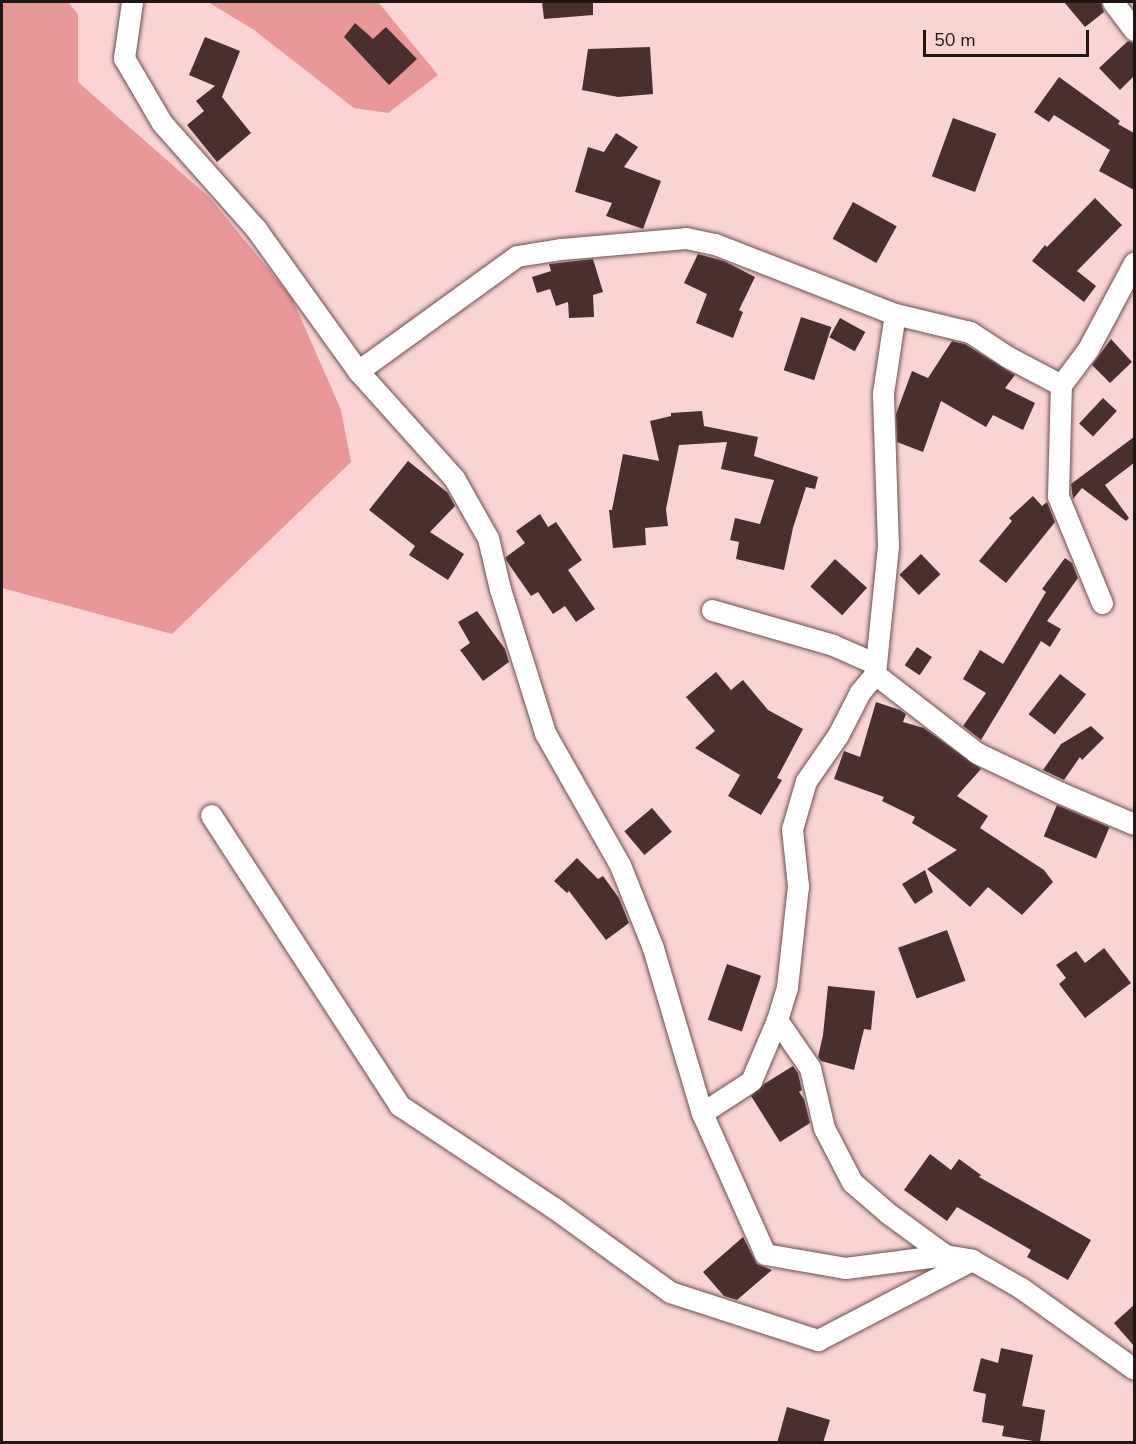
<!DOCTYPE html>
<html>
<head>
<meta charset="utf-8">
<style>
  body { margin:0 }
  #map { position:relative; width:1136px; height:1444px; overflow:hidden; background:#fad4d3; font-family:"Nunito Sans",sans-serif }
  div>[style] { position:absolute }
  .green>* { inset:0; background:#e89897 }
  .building>* { inset:0; background:#4b2e2e; transform-origin:0 0 }
  .roads { filter:drop-shadow(0 0 2px #6d4e4e) drop-shadow(0 0 2px #6d4e4e) }
  .minor>* { height:21px; margin:-10.5px; padding:0 10.5px; transform-origin:10.5px; border-radius:10.5px; background:#fff }
  span { translate:-50% -50%; white-space:nowrap; text-align:center; line-height:1.15; -webkit-text-stroke:6px #fad4d3; paint-order:stroke }
  .frame { position:absolute; inset:0; border:3px solid #211514; pointer-events:none }
  .scale { position:absolute; left:923px; top:30px; width:166px; height:27px; box-sizing:border-box; border:3px solid #211514; border-top:0; padding-left:8px; font-size:18px; line-height:21px; white-space:nowrap; color:#211514; -webkit-text-stroke:4px #fad4d3; paint-order:stroke }
</style>
</head>
<body>
<div id="map">
  <div class="green">
    <div style="clip-path:polygon(2px 2px,68px 2px,78px 14px,78px 82px,210px 198px,292px 298px,341px 410px,351px 462px,172px 634px,2px 588px)"></div>
    <div style="clip-path:polygon(208px 2px,378px 2px,438px 75px,388px 113px,354px 108px,254px 30px)"></div>
  </div>
  <div class="building">
    <div style="clip-path:polygon(542px 2px,593px 2px,593px 15px,544px 19px)"></div>
    <div style="clip-path:polygon(1064px 2px,1101px 2px,1104px 12px,1085px 27px)"></div>
    <div style="clip-path:polygon(355px 23px,373px 39px,386px 27px,417px 59px,389px 85px,344px 37px)"></div>
    <div style="clip-path:polygon(205px 37px,240px 51px,222px 97px,251px 133px,217px 162px,187px 125px,204px 111px,196px 101px,215px 86px,189px 75px)"></div>
    <div style="clip-path:polygon(1128px 41px,1134px 43px,1134px 76px,1120px 90px,1099px 68px)"></div>
    <div style="clip-path:polygon(650px 47px,653px 94px,618px 97px,582px 90px,588px 49px)"></div>
    <div style="clip-path:polygon(1059px 77px,1120px 121px,1118px 124px,1134px 133px,1134px 190px,1099px 171px,1110px 150px,1054px 115px,1049px 122px,1034px 112px)"></div>
    <div style="left:953px;top:118px;width:46px;height:62px;rotate:20deg"></div>
    <div style="clip-path:polygon(616px 133px,638px 147px,624px 167px,661px 181px,643px 229px,606px 216px,612px 203px,575px 192px,588px 147px,604px 152px)"></div>
    <div style="clip-path:polygon(1095px 198px,1122px 225px,1077px 271px,1096px 286px,1084px 302px,1032px 261px,1045px 245px,1047px 247px)"></div>
    <div style="left:853px;top:202px;width:50px;height:42px;rotate:29deg"></div>
    <div style="clip-path:polygon(698px 254px,724px 261px,755px 277px,739px 310px,743px 312px,733px 338px,696px 323px,707px 294px,684px 283px)"></div>
    <div style="clip-path:polygon(593px 259px,603px 292px,593px 295px,594px 317px,569px 318px,568px 302px,556px 306px,550px 289px,537px 293px,532px 277px,551px 271px,549px 264px)"></div>
    <div style="left:801px;top:317px;width:32px;height:56px;rotate:18deg"></div>
    <div style="left:840px;top:318px;width:29px;height:22px;rotate:29deg"></div>
    <div style="clip-path:polygon(1111px 339px,1132px 362px,1110px 383px,1092px 365px)"></div>
    <div style="clip-path:polygon(952px 341px,965px 344px,1015px 375px,1005px 388px,1035px 403px,1023px 430px,993px 415px,986px 427px,941px 401px,923px 452px,897px 442px,896px 414px,912px 371px,928px 378px)"></div>
    <div style="left:1103px;top:398px;width:19px;height:35px;rotate:43deg"></div>
    <div style="clip-path:polygon(702px 411px,704px 426px,758px 437px,754px 456px,818px 477px,815px 489px,806px 487px,793px 528px,784px 570px,736px 559px,739px 542px,730px 540px,735px 518px,760px 524px,774px 480px,721px 469px,727px 442px,679px 445px,666px 509px,668px 526px,645px 528px,646px 545px,613px 548px,609px 510px,612px 510px,623px 454px,659px 461px,650px 421px,671px 416px,671px 413px)"></div>
    <div style="clip-path:polygon(1134px 437px,1134px 463px,1105px 485px,1129px 518px,1126px 521px,1082px 488px,1073px 499px,1071px 484px)"></div>
    <div style="clip-path:polygon(408px 461px,448px 493px,455px 506px,430px 532px,464px 554px,448px 580px,409px 555px,415px 546px,369px 510px)"></div>
    <div style="clip-path:polygon(1033px 496px,1042px 506px,1047px 502px,1055px 522px,1006px 583px,979px 561px,1012px 521px,1009px 518px)"></div>
    <div style="clip-path:polygon(540px 514px,548px 527px,556px 522px,582px 560px,568px 570px,595px 609px,576px 622px,565px 606px,553px 614px,538px 592px,531px 596px,506px 560px,506px 557px,525px 543px,516px 531px)"></div>
    <div style="left:921px;top:554px;width:28px;height:30px;rotate:46deg"></div>
    <div style="clip-path:polygon(1065px 558px,1072px 563px,1078px 578px,1047px 621px,1061px 629px,1050px 647px,1041px 641px,981px 740px,963px 726px,986px 693px,963px 679px,980px 650px,1003px 664px,1046px 592px,1042px 589px)"></div>
    <div style="left:835px;top:559px;width:43px;height:37px;rotate:42deg"></div>
    <div style="clip-path:polygon(477px 611px,505px 649px,509px 662px,483px 681px,460px 650px,470px 643px,458px 622px)"></div>
    <div style="left:917px;top:647px;width:18px;height:22px;rotate:34deg"></div>
    <div style="clip-path:polygon(716px 672px,731px 690px,743px 680px,768px 710px,803px 729px,777px 778px,782px 780px,761px 815px,728px 796px,740px 775px,695px 748px,715px 731px,686px 697px)"></div>
    <div style="left:1060px;top:674px;width:33px;height:51px;rotate:38deg"></div>
    <div style="clip-path:polygon(876px 702px,900px 710px,906px 714px,903px 722px,924px 728px,981px 769px,957px 796px,988px 816px,980px 828px,1044px 870px,1053px 882px,1022px 915px,988px 887px,970px 907px,927px 869px,957px 850px,912px 823px,915px 817px,882px 801px,884px 797px,834px 779px,844px 751px,860px 757px)"></div>
    <div style="clip-path:polygon(1091px 726px,1104px 738px,1082px 760px,1080px 757px,1064px 780px,1043px 770px,1061px 744px)"></div>
    <div style="left:1057px;top:805px;width:57px;height:34px;rotate:23deg"></div>
    <div style="left:652px;top:808px;width:31px;height:36px;rotate:50deg"></div>
    <div style="clip-path:polygon(577px 858px,598px 879px,603px 876px,619px 898px,629px 923px,606px 940px,569px 891px,567px 893px,554px 881px)"></div>
    <div style="clip-path:polygon(925px 870px,933px 892px,915px 904px,902px 884px)"></div>
    <div style="left:947px;top:930px;width:54px;height:52px;rotate:70deg"></div>
    <div style="clip-path:polygon(1104px 948px,1131px 983px,1085px 1018px,1059px 984px,1066px 978px,1056px 965px,1076px 951px,1085px 963px)"></div>
    <div style="left:727px;top:964px;width:36px;height:59px;rotate:19deg"></div>
    <div style="clip-path:polygon(828px 986px,875px 991px,871px 1030px,864px 1029px,854px 1070px,821px 1061px,818px 1057px,823px 1035px)"></div>
    <div style="clip-path:polygon(793px 1066px,798px 1073px,802px 1090px,799px 1092px,804px 1099px,810px 1123px,780px 1142px,751px 1096px,764px 1084px)"></div>
    <div style="clip-path:polygon(930px 1154px,951px 1170px,959px 1159px,981px 1175px,979px 1177px,1091px 1240px,1068px 1280px,1027px 1257px,1031px 1250px,957px 1207px,947px 1221px,904px 1190px)"></div>
    <div style="clip-path:polygon(743px 1237px,757px 1264px,772px 1270px,737px 1300px,724px 1296px,703px 1272px)"></div>
    <div style="clip-path:polygon(1134px 1305px,1134px 1346px,1114px 1323px)"></div>
    <div style="clip-path:polygon(1001px 1348px,1033px 1355px,1022px 1406px,1045px 1410px,1040px 1442px,1002px 1436px,1004px 1426px,982px 1422px,986px 1394px,973px 1391px,981px 1358px,998px 1363px)"></div>
    <div style="clip-path:polygon(787px 1407px,830px 1420px,823px 1443px,777px 1443px)"></div>
  </div>
  <div class="roads">
    <div class="minor">
      <div style="left:132px;top:2px;width:57px;rotate:98.1deg"></div>
      <div style="left:124px;top:58px;width:75px;rotate:59.7deg"></div>
      <div style="left:162px;top:123px;width:142px;rotate:48.4deg"></div>
      <div style="left:256px;top:229px;width:175px;rotate:54.3deg"></div>
      <div style="left:358px;top:371px;width:144px;rotate:48.1deg"></div>
      <div style="left:454px;top:478px;width:69px;rotate:60.5deg"></div>
      <div style="left:488px;top:538px;width:52px;rotate:76.8deg"></div>
      <div style="left:500px;top:589px;width:151px;rotate:72.6deg"></div>
      <div style="left:545px;top:733px;width:152px;rotate:60.4deg"></div>
      <div style="left:620px;top:865px;width:89px;rotate:68.3deg"></div>
      <div style="left:653px;top:948px;width:172px;rotate:73.5deg"></div>
      <div style="left:702px;top:1113px;width:154px;rotate:65.9deg"></div>
      <div style="left:765px;top:1254px;width:81px;rotate:9.9deg"></div>
      <div style="left:845px;top:1268px;width:101px;rotate:-7.4deg"></div>
      <div style="left:945px;top:1255px;width:27px;rotate:10deg"></div>
      <div style="left:972px;top:1260px;width:56px;rotate:29.7deg"></div>
      <div style="left:1021px;top:1288px;width:139px;rotate:35.6deg"></div>
      <div style="left:1113px;top:2px;width:35px;rotate:53deg"></div>
      <div style="left:358px;top:371px;width:196px;rotate:-35.9deg"></div>
      <div style="left:517px;top:256px;width:45px;rotate:-9deg"></div>
      <div style="left:561px;top:249px;width:125px;rotate:-5deg"></div>
      <div style="left:686px;top:238px;width:30px;rotate:12deg"></div>
      <div style="left:715px;top:244px;width:193px;rotate:21.3deg"></div>
      <div style="left:895px;top:314px;width:77px;rotate:13.5deg"></div>
      <div style="left:970px;top:332px;width:45px;rotate:33.3deg"></div>
      <div style="left:1008px;top:357px;width:60px;rotate:27.8deg"></div>
      <div style="left:1102px;top:603px;width:116px;rotate:-112.4deg"></div>
      <div style="left:1058px;top:496px;width:111px;rotate:-88.5deg"></div>
      <div style="left:1061px;top:385px;width:45px;rotate:-53.1deg"></div>
      <div style="left:1088px;top:349px;width:98px;rotate:-61.9deg"></div>
      <div style="left:712px;top:610px;width:126px;rotate:16.1deg"></div>
      <div style="left:833px;top:645px;width:45px;rotate:23.7deg"></div>
      <div style="left:874px;top:663px;width:11px;rotate:85deg"></div>
      <div style="left:875px;top:674px;width:129px;rotate:37.8deg"></div>
      <div style="left:977px;top:753px;width:93px;rotate:25.5deg"></div>
      <div style="left:1061px;top:793px;width:79px;rotate:23deg"></div>
      <div style="left:211px;top:815px;width:346px;rotate:57deg"></div>
      <div style="left:399px;top:1105px;width:186px;rotate:33.6deg"></div>
      <div style="left:554px;top:1208px;width:143px;rotate:35.9deg"></div>
      <div style="left:670px;top:1292px;width:156px;rotate:18deg"></div>
      <div style="left:818px;top:1340px;width:174px;rotate:-27.5deg"></div>
      <div style="left:777px;top:1020px;width:58px;rotate:55.5deg"></div>
      <div style="left:810px;top:1068px;width:62px;rotate:76.9deg"></div>
      <div style="left:824px;top:1128px;width:61px;rotate:62.6deg"></div>
      <div style="left:852px;top:1182px;width:49px;rotate:40.9deg"></div>
      <div style="left:889px;top:1214px;width:69px;rotate:36.2deg"></div>
      <div style="left:702px;top:1113px;width:59px;rotate:-33.1deg"></div>
      <div style="left:751px;top:1081px;width:66px;rotate:-66.9deg"></div>
      <div style="left:777px;top:1020px;width:34px;rotate:-73deg"></div>
      <div style="left:787px;top:987px;width:102px;rotate:-83.8deg"></div>
      <div style="left:798px;top:886px;width:57px;rotate:-96deg"></div>
      <div style="left:792px;top:829px;width:50px;rotate:-73.7deg"></div>
      <div style="left:806px;top:781px;width:56px;rotate:-55.2deg"></div>
      <div style="left:838px;top:735px;width:48px;rotate:-62.9deg"></div>
      <div style="left:860px;top:692px;width:23px;rotate:-50deg"></div>
      <div style="left:875px;top:674px;width:129px;rotate:-84.2deg"></div>
      <div style="left:888px;top:546px;width:153px;rotate:-91.9deg"></div>
      <div style="left:883px;top:393px;width:80px;rotate:-81.4deg"></div>
    </div>
  </div>
  <div class="frame"></div>
  <div class="scale">50 m</div>
</div>
</body>
</html>
